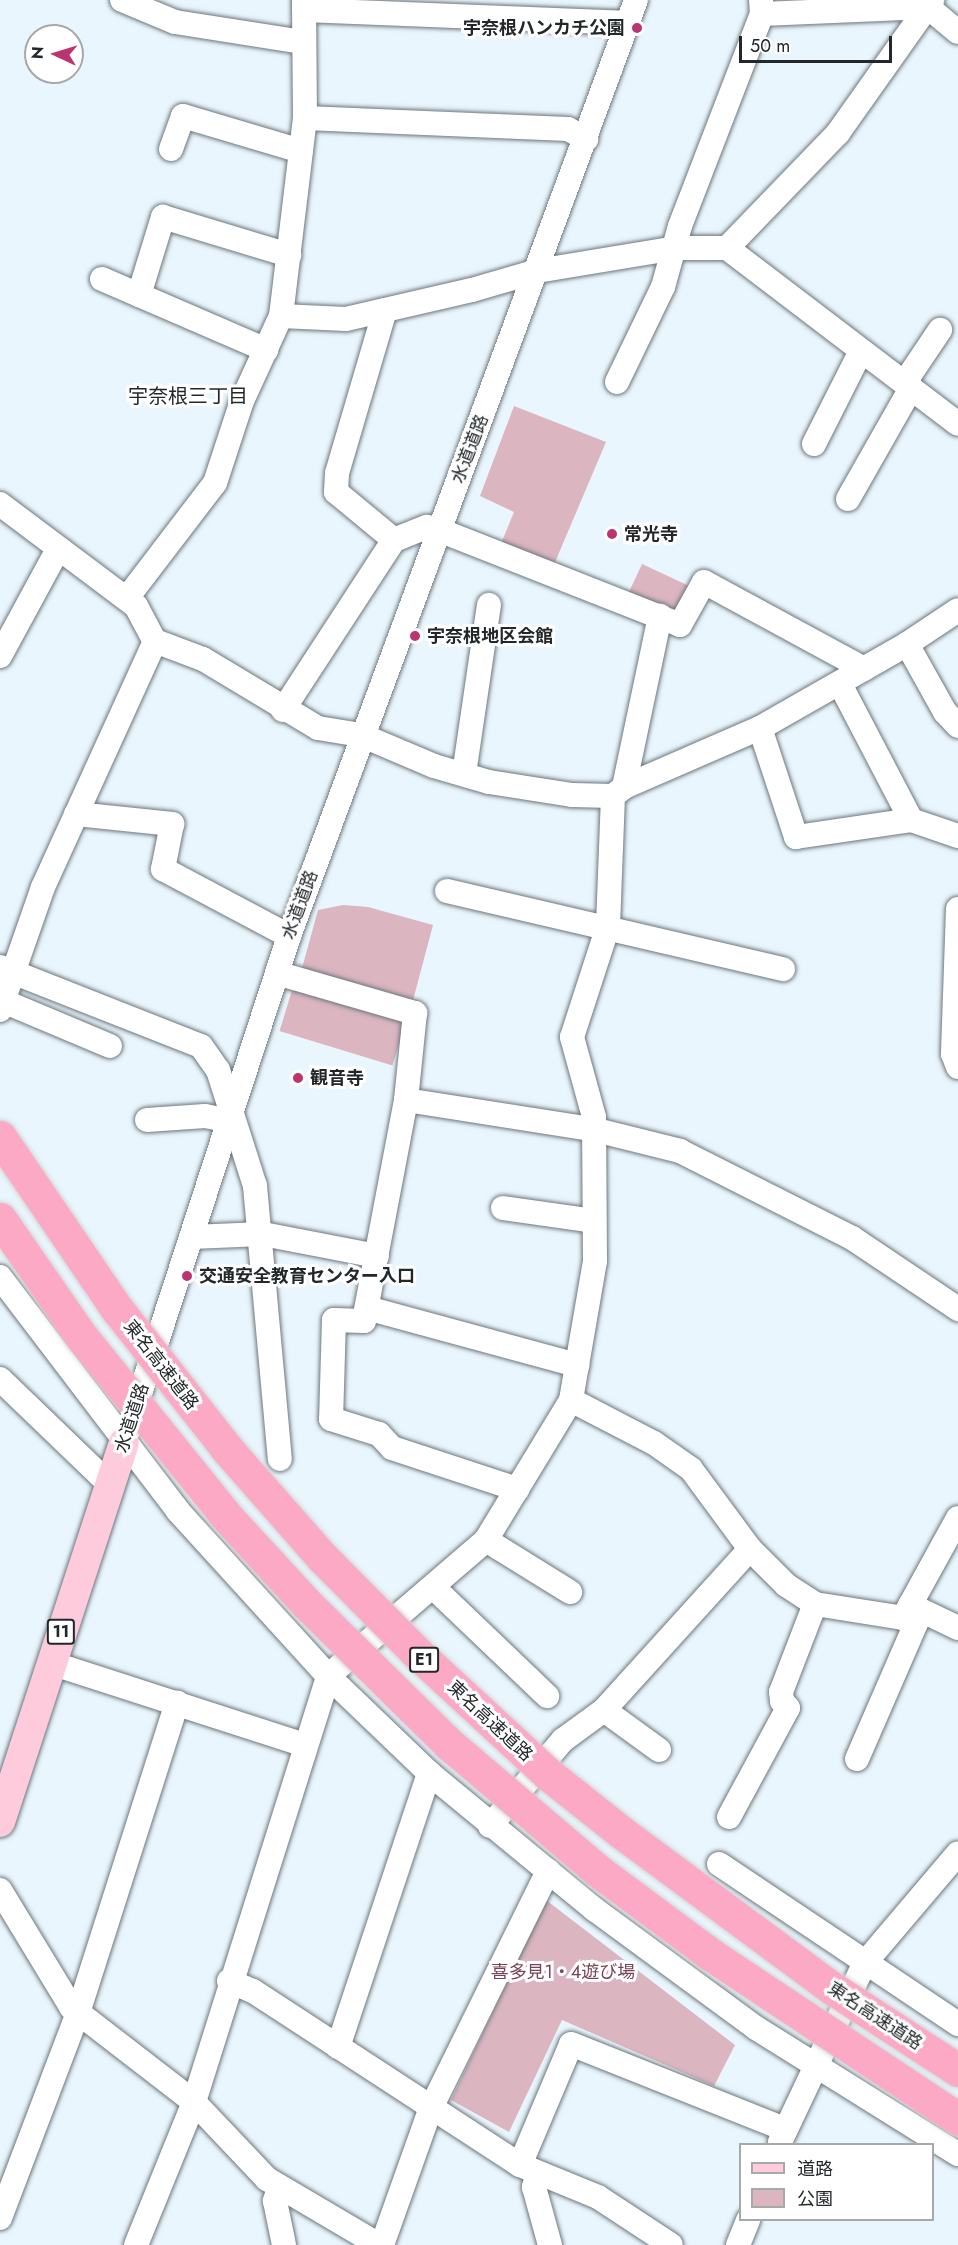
<!DOCTYPE html>
<html>
<head>
<meta charset="utf-8">
<style>
  body { margin:0 }
  #map { position:relative; width:958px; height:2245px; overflow:hidden; background:#eaf6fd; font-family:Jost,"Noto Sans JP",sans-serif }
  div>[style] { position:absolute }
  .green>* { inset:0; background:#dbb5c0; transform-origin:0 0 }
  .roads { filter:drop-shadow(0 0 2px #6c777d) drop-shadow(0 0 2px #6c777d) }
  .minor>* { height:24px; margin:-12px; padding:0 12px; transform-origin:12px; border-radius:12px; background:#fff }
  .major>* { height:30px; margin:-15px; padding:0 15px; transform-origin:15px; border-radius:15px; background:#fdcbdc }
  .bridges { filter:drop-shadow(0 0 2px #d3d4d4) drop-shadow(0 0 2px #d3d4d4) }
  .highway-bridge>* { height:33px; margin:-16.5px; padding:0 16.5px; transform-origin:16.5px; border-radius:16.5px; background:#fba9c5 }
  .dots>* { width:16px; height:16px; translate:-50% -50%; box-sizing:border-box; border:3px solid #fff; border-radius:50% }
  span { translate:-50% -50%; white-space:nowrap; text-align:center; line-height:1.15; -webkit-text-stroke:6px #fff; paint-order:stroke }
  .shield-label span { padding:2px 4px; background:#fff; border:2px solid; border-radius:4px; -webkit-text-stroke-width:0 }
  .shield-label { font-size:16px; color:#222729; font-weight:700 }
  .poi-label { font-size:18px; color:#222729; font-weight:700 }
  .right { translate:-100% -50%; text-align:right }
  .left { translate:0 -50%; text-align:left }
  .street-label { font-size:18px; color:#222729 }
  .park-label { font-size:18px; color:#784356 }
  .neighbourhood-label { font-size:20px; color:#222729 }
  .legend { position:absolute; left:739px; top:2143px; width:195px; height:78px; box-sizing:border-box; background:#fff; border:2px solid #a7a9a9; margin:0; padding:8px 10px; list-style:none; font-size:18px; color:#222729 }
  .legend li { display:flex; align-items:center; gap:12px; height:30px }
  .legend b { width:30px; border:2px solid #a7a9a9 }
  .north { position:absolute; left:24px; top:24px; width:60px; height:60px; box-sizing:border-box; background:#fff; border:2px solid #a7a9a9; border-radius:50%; rotate:274deg; font-size:16px; font-weight:700; line-height:24px; text-align:center; color:#222729 }
  .north::after { content:''; display:block; margin:auto; width:21px; height:27px; background:#bb3370; clip-path:polygon(50% 0,100% 100%,50% 72%,0 100%) }
  .scale { position:absolute; left:739px; top:36px; width:153px; height:27px; box-sizing:border-box; border:3px solid #222729; border-top:0; padding-left:8px; font-size:18px; line-height:21px; white-space:nowrap; color:#222729; -webkit-text-stroke:4px #fff; paint-order:stroke }
</style>
</head>
<body>
<div id="map">
  <div class="green">
    <div style="clip-path:polygon(514px 406px,606px 442px,553px 567px,500px 546px,514px 512px,480px 496px)"></div>
    <div style="left:642px;top:564px;width:57px;height:33px;rotate:25deg"></div>
    <div style="clip-path:polygon(343px 905px,368px 907px,433px 925px,412px 1004px,301px 972px,318px 910px)"></div>
    <div style="left:293px;top:987px;width:118px;height:46px;rotate:17deg"></div>
    <div style="clip-path:polygon(546px 1900px,735px 2045px,714px 2086px,562px 2020px,509px 2132px,451px 2100px)"></div>
  </div>
  <div class="roads">
    <div class="minor">
      <div style="left:122px;top:0;width:57px;rotate:22.5deg"></div>
      <div style="left:175px;top:22px;width:130px;rotate:8.9deg"></div>
      <div style="left:304px;top:10px;width:323px;rotate:2.3deg"></div>
      <div style="left:762px;top:14px;width:166px;rotate:-2.4deg"></div>
      <div style="left:928px;top:7px;width:39px;rotate:40deg"></div>
      <div style="left:305px;top:118px;width:263px;rotate:2.4deg"></div>
      <div style="left:568px;top:129px;width:21px;rotate:29deg"></div>
      <div style="left:171px;top:149px;width:35px;rotate:-70deg"></div>
      <div style="left:183px;top:116px;width:123px;rotate:16.5deg"></div>
      <div style="left:727px;top:248px;width:290px;rotate:37.3deg"></div>
      <div style="left:102px;top:279px;width:179px;rotate:23.4deg"></div>
      <div style="left:139px;top:295px;width:82px;rotate:-72.9deg"></div>
      <div style="left:163px;top:217px;width:132px;rotate:16.8deg"></div>
      <div style="left:385px;top:310px;width:170px;rotate:106.4deg"></div>
      <div style="left:337px;top:473px;width:19px;rotate:93deg"></div>
      <div style="left:336px;top:492px;width:75px;rotate:39.6deg"></div>
      <div style="left:394px;top:540px;width:35px;rotate:-22deg"></div>
      <div style="left:427px;top:527px;width:12px;rotate:14deg"></div>
      <div style="left:439px;top:530px;width:259px;rotate:21.5deg"></div>
      <div style="left:680px;top:625px;width:49px;rotate:-60.8deg"></div>
      <div style="left:704px;top:582px;width:182px;rotate:28.5deg"></div>
      <div style="left:281px;top:316px;width:65px;rotate:2.6deg"></div>
      <div style="left:346px;top:319px;width:129px;rotate:-13deg"></div>
      <div style="left:472px;top:290px;width:68px;rotate:-16.3deg"></div>
      <div style="left:537px;top:271px;width:141px;rotate:-9.4deg"></div>
      <div style="left:676px;top:248px;width:51px"></div>
      <div style="left:727px;top:248px;width:160px;rotate:-46deg"></div>
      <div style="left:838px;top:133px;width:163px;rotate:-54.7deg"></div>
      <div style="left:617px;top:382px;width:106px;rotate:-64.2deg"></div>
      <div style="left:663px;top:287px;width:63px;rotate:-74.4deg"></div>
      <div style="left:680px;top:226px;width:227px;rotate:-68.9deg"></div>
      <div style="left:762px;top:14px;width:14px;rotate:-94deg"></div>
      <div style="left:905px;top:382px;width:63px;rotate:-56.1deg"></div>
      <div style="left:814px;top:444px;width:104px;rotate:-63.2deg"></div>
      <div style="left:848px;top:499px;width:128px;rotate:-60.4deg"></div>
      <div style="left:0;top:504px;width:170px;rotate:36.9deg"></div>
      <div style="left:136px;top:606px;width:40px;rotate:62deg"></div>
      <div style="left:155px;top:641px;width:51px;rotate:20.6deg"></div>
      <div style="left:203px;top:659px;width:134px;rotate:31deg"></div>
      <div style="left:318px;top:728px;width:44px;rotate:9.2deg"></div>
      <div style="left:361px;top:735px;width:79px;rotate:23deg"></div>
      <div style="left:434px;top:766px;width:57px;rotate:16.2deg"></div>
      <div style="left:489px;top:782px;width:84px;rotate:8.9deg"></div>
      <div style="left:572px;top:795px;width:41px;rotate:1.4deg"></div>
      <div style="left:613px;top:796px;width:14px;rotate:-39deg"></div>
      <div style="left:624px;top:787px;width:148px;rotate:-23.5deg"></div>
      <div style="left:760px;top:728px;width:169px;rotate:-29.7deg"></div>
      <div style="left:907px;top:644px;width:61px;rotate:-33.7deg"></div>
      <div style="left:127px;top:598px;width:145px;rotate:-52.6deg"></div>
      <div style="left:215px;top:483px;width:86px;rotate:-71.8deg"></div>
      <div style="left:242px;top:401px;width:94px;rotate:-65.4deg"></div>
      <div style="left:281px;top:316px;width:199px;rotate:-83.1deg"></div>
      <div style="left:305px;top:118px;width:118px;rotate:-90.5deg"></div>
      <div style="left:907px;top:644px;width:78px;rotate:60.8deg"></div>
      <div style="left:945px;top:712px;width:19px;rotate:47deg"></div>
      <div style="left:0;top:656px;width:122px;rotate:-61.5deg"></div>
      <div style="left:840px;top:684px;width:153px;rotate:62.4deg"></div>
      <div style="left:283px;top:710px;width:203px;rotate:-56.9deg"></div>
      <div style="left:760px;top:728px;width:115px;rotate:71.7deg"></div>
      <div style="left:796px;top:837px;width:116px;rotate:-8.4deg"></div>
      <div style="left:911px;top:820px;width:50px;rotate:18.8deg"></div>
      <div style="left:464px;top:774px;width:171px;rotate:-81.6deg"></div>
      <div style="left:624px;top:787px;width:175px;rotate:-78.1deg"></div>
      <div style="left:76px;top:814px;width:97px;rotate:5.9deg"></div>
      <div style="left:172px;top:824px;width:46px;rotate:101.3deg"></div>
      <div style="left:163px;top:869px;width:143px;rotate:28deg"></div>
      <div style="left:447px;top:891px;width:345px;rotate:13.1deg"></div>
      <div style="left:958px;top:909px;width:145px;rotate:92deg"></div>
      <div style="left:953px;top:1054px;width:14px;rotate:69deg"></div>
      <div style="left:0;top:967px;width:216px;rotate:21.5deg"></div>
      <div style="left:201px;top:1046px;width:29px;rotate:55deg"></div>
      <div style="left:218px;top:1070px;width:122px;rotate:72.3deg"></div>
      <div style="left:255px;top:1186px;width:274px;rotate:84.8deg"></div>
      <div style="left:277px;top:973px;width:144px;rotate:16.2deg"></div>
      <div style="left:415px;top:1013px;width:87px;rotate:95.9deg"></div>
      <div style="left:406px;top:1100px;width:225px;rotate:100.8deg"></div>
      <div style="left:364px;top:1321px;width:30px;rotate:-178deg"></div>
      <div style="left:334px;top:1320px;width:99px;rotate:91.7deg"></div>
      <div style="left:331px;top:1419px;width:50px;rotate:17.4deg"></div>
      <div style="left:379px;top:1434px;width:19px;rotate:47deg"></div>
      <div style="left:392px;top:1448px;width:132px;rotate:18.2deg"></div>
      <div style="left:3px;top:1001px;width:116px;rotate:22.8deg"></div>
      <div style="left:0;top:1010px;width:130px;rotate:-70.7deg"></div>
      <div style="left:43px;top:887px;width:270px;rotate:-65.5deg"></div>
      <div style="left:406px;top:1100px;width:188px;rotate:8.9deg"></div>
      <div style="left:592px;top:1129px;width:91px;rotate:14deg"></div>
      <div style="left:680px;top:1151px;width:193px;rotate:26.8deg"></div>
      <div style="left:852px;top:1238px;width:128px;rotate:33.8deg"></div>
      <div style="left:147px;top:1120px;width:58px;rotate:-3.9deg"></div>
      <div style="left:205px;top:1116px;width:25px;rotate:11deg"></div>
      <div style="left:503px;top:1208px;width:92px;rotate:8.1deg"></div>
      <div style="left:191px;top:1237px;width:72px;rotate:-2.4deg"></div>
      <div style="left:263px;top:1234px;width:116px;rotate:10.9deg"></div>
      <div style="left:0;top:1277px;width:294px;rotate:52.7deg"></div>
      <div style="left:178px;top:1511px;width:223px;rotate:47.7deg"></div>
      <div style="left:328px;top:1676px;width:140px;rotate:43.8deg"></div>
      <div style="left:429px;top:1773px;width:214px;rotate:39.5deg"></div>
      <div style="left:594px;top:1909px;width:201px;rotate:36.3deg"></div>
      <div style="left:756px;top:2028px;width:238px;rotate:32deg"></div>
      <div style="left:367px;top:1308px;width:218px;rotate:15.2deg"></div>
      <div style="left:0;top:1379px;width:153px;rotate:43.9deg"></div>
      <div style="left:571px;top:1400px;width:93px;rotate:27.4deg"></div>
      <div style="left:654px;top:1443px;width:45px;rotate:35.1deg"></div>
      <div style="left:691px;top:1469px;width:99px;rotate:53.6deg"></div>
      <div style="left:750px;top:1549px;width:51px;rotate:45deg"></div>
      <div style="left:786px;top:1585px;width:35px;rotate:33deg"></div>
      <div style="left:815px;top:1604px;width:89px;rotate:9deg"></div>
      <div style="left:903px;top:1618px;width:114px;rotate:-61.2deg"></div>
      <div style="left:124px;top:1443px;width:533px;rotate:-71.97deg"></div>
      <div style="left:289px;top:936px;width:998px;rotate:-69.66deg"></div>
      <div style="left:486px;top:1540px;width:99px;rotate:31.8deg"></div>
      <div style="left:433px;top:1587px;width:158px;rotate:43.7deg"></div>
      <div style="left:910px;top:1605px;width:53px;rotate:25.6deg"></div>
      <div style="left:51px;top:1663px;width:267px;rotate:17.9deg"></div>
      <div style="left:604px;top:1710px;width:68px;rotate:36deg"></div>
      <div style="left:857px;top:1759px;width:148px;rotate:-66.5deg"></div>
      <div style="left:916px;top:1623px;width:14px;rotate:-159deg"></div>
      <div style="left:729px;top:1817px;width:124px;rotate:-61.6deg"></div>
      <div style="left:788px;top:1708px;width:9px;rotate:-131deg"></div>
      <div style="left:782px;top:1701px;width:9px;rotate:-96deg"></div>
      <div style="left:781px;top:1692px;width:94px;rotate:-68.9deg"></div>
      <div style="left:490px;top:1826px;width:113px;rotate:-49.7deg"></div>
      <div style="left:563px;top:1740px;width:51px;rotate:-36.2deg"></div>
      <div style="left:604px;top:1710px;width:217px;rotate:-47.8deg"></div>
      <div style="left:719px;top:1864px;width:288px;rotate:33.8deg"></div>
      <div style="left:0;top:1890px;width:137px;rotate:58.7deg"></div>
      <div style="left:71px;top:2007px;width:155px;rotate:37.7deg"></div>
      <div style="left:194px;top:2102px;width:106px;rotate:46.5deg"></div>
      <div style="left:267px;top:2179px;width:130px;rotate:30.5deg"></div>
      <div style="left:229px;top:1981px;width:26px;rotate:23deg"></div>
      <div style="left:253px;top:1991px;width:319px;rotate:33.1deg"></div>
      <div style="left:520px;top:2165px;width:84px;rotate:22.3deg"></div>
      <div style="left:598px;top:2197px;width:87px;rotate:33.3deg"></div>
      <div style="left:338px;top:2047px;width:289px;rotate:-71.6deg"></div>
      <div style="left:780px;top:2142px;width:197px;rotate:-64.7deg"></div>
      <div style="left:864px;top:1964px;width:145px;rotate:-49.7deg"></div>
      <div style="left:520px;top:2165px;width:131px;rotate:-67.1deg"></div>
      <div style="left:571px;top:2044px;width:230px;rotate:21.7deg"></div>
      <div style="left:538px;top:2173px;width:15px;rotate:106deg"></div>
      <div style="left:534px;top:2187px;width:60px;rotate:74.6deg"></div>
      <div style="left:279px;top:2187px;width:15px;rotate:106deg"></div>
      <div style="left:275px;top:2201px;width:45px;rotate:78.4deg"></div>
      <div style="left:0;top:2218px;width:219px;rotate:-69.2deg"></div>
      <div style="left:78px;top:2013px;width:326px;rotate:-72.3deg"></div>
      <div style="left:136px;top:2245px;width:154px;rotate:-67.9deg"></div>
      <div style="left:194px;top:2102px;width:447px;rotate:-72.5deg"></div>
      <div style="left:328px;top:1676px;width:208px;rotate:-40.7deg"></div>
      <div style="left:486px;top:1540px;width:164px;rotate:-58.7deg"></div>
      <div style="left:571px;top:1400px;width:141px;rotate:-80.2deg"></div>
      <div style="left:595px;top:1261px;width:144px;rotate:-90.4deg"></div>
      <div style="left:594px;top:1117px;width:83px;rotate:-105.4deg"></div>
      <div style="left:572px;top:1037px;width:117px;rotate:-72deg"></div>
      <div style="left:608px;top:926px;width:130px;rotate:-87.8deg"></div>
      <div style="left:382px;top:2245px;width:143px;rotate:-70.4deg"></div>
      <div style="left:430px;top:2110px;width:267px;rotate:-63.7deg"></div>
      <div style="left:738px;top:2245px;width:27px;rotate:-68deg"></div>
    </div>
    <div class="major">
      <div style="left:0;top:1822px;width:399px;rotate:-71.9deg"></div>
    </div>
  </div>
  <div class="bridges">
    <div class="highway-bridge">
      <div style="left:0;top:1137px;width:208px;rotate:55.8deg"></div>
      <div style="left:117px;top:1309px;width:178px;rotate:51.8deg"></div>
      <div style="left:227px;top:1449px;width:144px;rotate:48.7deg"></div>
      <div style="left:322px;top:1557px;width:134px;rotate:45.3deg"></div>
      <div style="left:416px;top:1652px;width:180px;rotate:42.7deg"></div>
      <div style="left:548px;top:1774px;width:93px;rotate:38.5deg"></div>
      <div style="left:621px;top:1832px;width:262px;rotate:36.5deg"></div>
      <div style="left:832px;top:1988px;width:150px;rotate:33.1deg"></div>
      <div style="left:0;top:1219px;width:142px;rotate:55.3deg"></div>
      <div style="left:81px;top:1336px;width:231px;rotate:51.1deg"></div>
      <div style="left:226px;top:1516px;width:118px;rotate:47.4deg"></div>
      <div style="left:306px;top:1603px;width:201px;rotate:44.6deg"></div>
      <div style="left:449px;top:1744px;width:194px;rotate:40.4deg"></div>
      <div style="left:597px;top:1870px;width:141px;rotate:36.6deg"></div>
      <div style="left:710px;top:1954px;width:298px;rotate:33.6deg"></div>
    </div>
  </div>
  <div class="dots">
    <div style="left:637px;top:28px;background:#bb3370"></div>
    <div style="left:612px;top:534px;background:#bb3370"></div>
    <div style="left:415px;top:636px;background:#bb3370"></div>
    <div style="left:298px;top:1078px;background:#bb3370"></div>
    <div style="left:187px;top:1276px;background:#bb3370"></div>
  </div>
  <div class="shield-label">
    <span style="left:61px;top:1632px">11</span>
    <span style="left:424px;top:1660px">E1</span>
  </div>
  <div class="poi-label">
    <span class="right" style="left:625px;top:28px">宇奈根ハンカチ公園</span>
    <span class="left" style="left:624px;top:534px">常光寺</span>
    <span class="left" style="left:427px;top:636px">宇奈根地区会館</span>
    <span class="left" style="left:310px;top:1078px">観音寺</span>
    <span class="left" style="left:199px;top:1276px">交通安全教育センター入口</span>
  </div>
  <div class="street-label">
    <span style="left:470px;top:449px;rotate:-69deg">水道道路</span>
    <span style="left:300px;top:905px;rotate:-70deg">水道道路</span>
    <span style="left:161px;top:1365px;rotate:52deg">東名高速道路</span>
    <span style="left:132px;top:1418px;rotate:-72deg">水道道路</span>
    <span style="left:490px;top:1721px;rotate:43deg">東名高速道路</span>
    <span style="left:875px;top:2016px;rotate:33deg">東名高速道路</span>
  </div>
  <div class="park-label">
    <span style="left:563px;top:1972px">喜多見1・4遊び場</span>
  </div>
  <div class="neighbourhood-label">
    <span style="left:188px;top:396px">宇奈根三丁目</span>
  </div>
  <ul class="legend">
  <li><b style="height:8px;background:#fdcbdc"></b>道路</li>
  <li><b style="height:16px;background:#dbb5c0"></b>公園</li>
  </ul>
  <div class="north">N</div>
  <div class="scale">50 m</div>
</div>
</body>
</html>
